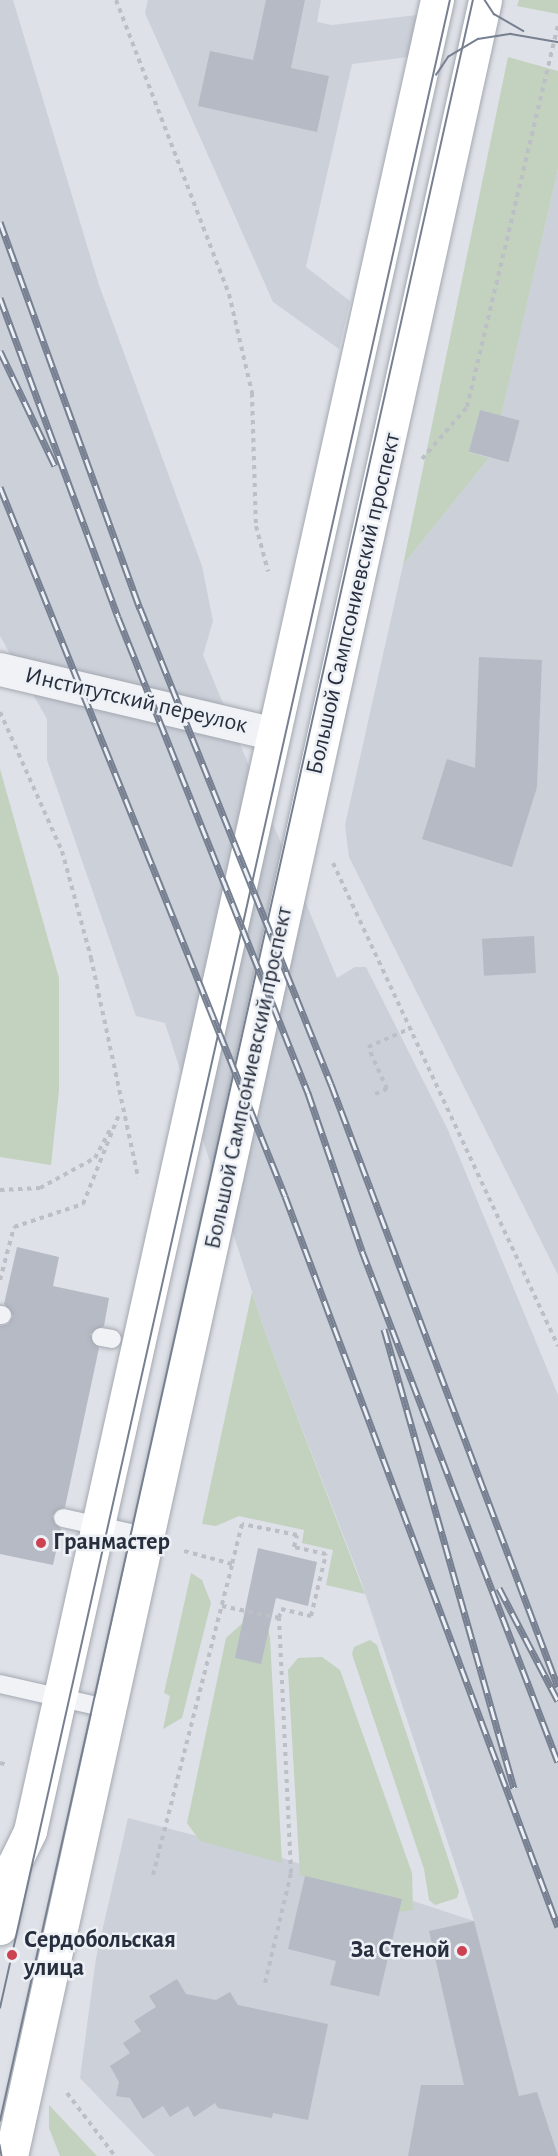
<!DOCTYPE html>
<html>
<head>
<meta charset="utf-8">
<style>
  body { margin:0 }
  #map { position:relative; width:558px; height:2156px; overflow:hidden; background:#dee1e7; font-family:"Alegreya Sans",sans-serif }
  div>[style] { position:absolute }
  .built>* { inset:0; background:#ccd0d9 }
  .green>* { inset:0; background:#c3d1bf }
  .building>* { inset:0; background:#b5bac4; transform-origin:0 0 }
  .path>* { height:4px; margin-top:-2px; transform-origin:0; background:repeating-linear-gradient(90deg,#bcbfc6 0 4.5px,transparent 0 9px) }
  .roads { filter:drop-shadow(0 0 2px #a3a8b1) drop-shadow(0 0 2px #a3a8b1) }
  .service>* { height:18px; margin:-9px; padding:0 9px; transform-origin:9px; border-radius:9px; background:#f0f2f6 }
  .minor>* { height:33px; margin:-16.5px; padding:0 16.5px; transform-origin:16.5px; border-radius:16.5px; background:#f0f2f6 }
  .primary>* { height:33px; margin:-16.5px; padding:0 16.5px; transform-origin:16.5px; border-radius:16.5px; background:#fff }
  .tram>* { height:1.5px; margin:-0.75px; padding:0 0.75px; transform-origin:0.75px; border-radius:0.75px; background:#778091 }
  .rail>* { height:7px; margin-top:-3.5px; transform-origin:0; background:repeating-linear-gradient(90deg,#edf0f5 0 14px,#778091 0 28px); box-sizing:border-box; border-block:2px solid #778091 }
  .dots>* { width:16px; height:16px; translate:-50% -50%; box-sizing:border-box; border:3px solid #edf0f5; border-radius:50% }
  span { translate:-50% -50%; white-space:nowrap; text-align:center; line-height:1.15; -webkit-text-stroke:5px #edf0f5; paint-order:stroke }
  .street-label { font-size:24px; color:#272f3e }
  .poi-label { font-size:24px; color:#272f3e; font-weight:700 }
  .left { translate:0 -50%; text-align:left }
  .right { translate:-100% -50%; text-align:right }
</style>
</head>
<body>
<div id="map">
  <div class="built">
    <div style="clip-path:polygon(0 0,13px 0,99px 285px,202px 566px,213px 621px,203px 655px,337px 978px,355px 967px,366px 967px,448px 1130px,558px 1395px,558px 2156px,155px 2156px,80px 2078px,96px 1958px,128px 1818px,282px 1858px,474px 1921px,361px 1581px,266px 1335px,165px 1023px,136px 1016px,47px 760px,47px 719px,0 636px)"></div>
    <div style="clip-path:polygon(148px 0,321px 0,317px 22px,332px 25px,417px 15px,408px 57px,352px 64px,306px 267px,350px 301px,339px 349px,273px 302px,145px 13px)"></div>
    <div style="clip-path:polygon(558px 169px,558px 1275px,349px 857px,345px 825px,403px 565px,489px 458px,469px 452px,480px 410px,501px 415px)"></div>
  </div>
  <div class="green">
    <div style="clip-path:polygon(519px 0,558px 0,558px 14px,517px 6px)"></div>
    <div style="clip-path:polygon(508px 57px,558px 71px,558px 169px,501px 416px,480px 410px,469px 452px,489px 458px,403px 565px)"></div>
    <div style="clip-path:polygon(0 769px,59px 978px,59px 1090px,51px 1165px,0 1157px)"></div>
    <div style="clip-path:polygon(252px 1292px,266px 1335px,365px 1594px,326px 1585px,333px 1550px,302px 1543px,304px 1530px,239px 1516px,216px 1526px,202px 1524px)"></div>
    <div style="clip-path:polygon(191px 1573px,202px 1580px,211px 1603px,182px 1718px,163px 1729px,170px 1696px,164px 1693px)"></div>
    <div style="clip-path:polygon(247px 1619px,268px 1628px,270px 1638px,282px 1863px,200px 1841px,187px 1823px,226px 1638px)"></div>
    <div style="clip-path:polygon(370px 1640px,377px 1645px,459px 1891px,457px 1898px,435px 1905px,429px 1900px,424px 1869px,352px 1654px,354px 1647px)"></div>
    <div style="clip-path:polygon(322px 1657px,340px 1670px,412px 1873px,413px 1910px,398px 1912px,401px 1899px,300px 1875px,288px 1670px,298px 1658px)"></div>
    <div style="clip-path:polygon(49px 2105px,97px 2156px,60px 2156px,49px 2128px)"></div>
  </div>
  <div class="building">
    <div style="clip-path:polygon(266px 0,305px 0,291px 68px,329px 76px,317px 132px,198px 106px,210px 51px,253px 60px)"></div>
    <div style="left:480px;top:410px;width:41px;height:43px;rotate:15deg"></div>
    <div style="clip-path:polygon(479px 657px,542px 660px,537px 787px,512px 867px,422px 839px,447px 759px,475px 768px)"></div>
    <div style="left:534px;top:936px;width:37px;height:52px;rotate:87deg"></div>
    <div style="clip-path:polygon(17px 1247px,59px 1257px,53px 1286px,109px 1298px,104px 1326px,90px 1334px,99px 1348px,65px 1507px,52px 1516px,61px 1529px,53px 1565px,0 1554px,0 1326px,8px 1324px,13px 1316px,4px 1304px)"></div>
    <div style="clip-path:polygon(258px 1548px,317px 1562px,308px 1606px,276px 1598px,261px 1664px,235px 1658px)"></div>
    <div style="clip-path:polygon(305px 1876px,402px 1899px,379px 1996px,330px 1985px,336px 1961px,288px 1949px)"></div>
    <div style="clip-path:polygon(474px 1921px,519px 2096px,537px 2092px,558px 2156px,408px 2156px,421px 2085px,464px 2085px,429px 1931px)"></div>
    <div style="clip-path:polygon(177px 1979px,186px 1994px,216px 2000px,230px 1992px,238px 2005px,328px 2024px,308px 2120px,273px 2113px,272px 2118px,218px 2108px,215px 2103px,194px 2117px,188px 2106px,170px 2117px,163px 2106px,143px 2119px,130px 2098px,116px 2096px,119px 2082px,110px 2066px,130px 2053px,123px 2043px,141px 2031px,134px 2021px,156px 2007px,149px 1996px)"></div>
  </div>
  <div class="path">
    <div style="left:116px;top:0;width:315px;rotate:69deg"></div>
    <div style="left:229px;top:294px;width:102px;rotate:76.9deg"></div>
    <div style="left:252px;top:393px;width:133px;rotate:88.3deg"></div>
    <div style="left:256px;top:526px;width:47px;rotate:75.1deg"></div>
    <div style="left:422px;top:459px;width:69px;rotate:-49.1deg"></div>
    <div style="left:467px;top:407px;width:393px;rotate:-76.6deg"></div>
    <div style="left:0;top:712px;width:152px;rotate:66deg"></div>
    <div style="left:62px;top:851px;width:111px;rotate:74.8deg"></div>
    <div style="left:91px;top:958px;width:225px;rotate:77.9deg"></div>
    <div style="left:333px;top:863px;width:533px;rotate:65.02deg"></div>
    <div style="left:375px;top:1094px;width:13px;rotate:-23deg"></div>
    <div style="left:387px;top:1089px;width:46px;rotate:-114.3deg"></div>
    <div style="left:368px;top:1047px;width:47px;rotate:-23.8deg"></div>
    <div style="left:0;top:1190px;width:40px;rotate:-2.9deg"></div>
    <div style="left:40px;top:1188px;width:63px;rotate:-28.6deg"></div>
    <div style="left:95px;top:1158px;width:34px;rotate:-62deg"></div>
    <div style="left:0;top:1280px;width:55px;rotate:-75.2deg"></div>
    <div style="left:14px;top:1227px;width:73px;rotate:-18.4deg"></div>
    <div style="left:83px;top:1204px;width:99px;rotate:-68.1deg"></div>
    <div style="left:222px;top:1606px;width:58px;rotate:11.9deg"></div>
    <div style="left:279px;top:1618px;width:9px;rotate:-77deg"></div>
    <div style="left:281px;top:1609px;width:31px;rotate:13deg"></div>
    <div style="left:311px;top:1616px;width:64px;rotate:-76.4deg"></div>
    <div style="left:326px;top:1554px;width:33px;rotate:-168deg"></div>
    <div style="left:294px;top:1547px;width:12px;rotate:-76deg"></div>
    <div style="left:297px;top:1535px;width:56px;rotate:-168.7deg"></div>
    <div style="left:242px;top:1524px;width:41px;rotate:104deg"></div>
    <div style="left:0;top:1763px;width:8px;rotate:14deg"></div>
    <div style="left:153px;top:1875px;width:321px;rotate:-75.7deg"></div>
    <div style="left:232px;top:1564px;width:50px;rotate:-164.8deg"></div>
    <div style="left:265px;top:1983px;width:113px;rotate:-76.7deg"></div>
    <div style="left:291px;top:1873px;width:255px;rotate:-92.7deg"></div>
    <div style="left:67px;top:2093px;width:79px;rotate:52.7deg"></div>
  </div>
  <div class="roads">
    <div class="service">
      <div style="left:0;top:1315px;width:2px"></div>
      <div style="left:101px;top:1337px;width:11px;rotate:10deg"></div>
      <div style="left:63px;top:1518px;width:88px;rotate:12.5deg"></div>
      <div style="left:0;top:1684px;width:113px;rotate:12.8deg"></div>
    </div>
    <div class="minor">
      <div style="left:0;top:669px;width:278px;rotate:13.3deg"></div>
    </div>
    <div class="primary">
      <div style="left:0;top:1928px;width:66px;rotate:-77.7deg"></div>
      <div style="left:14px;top:1864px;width:37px;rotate:-64deg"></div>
      <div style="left:30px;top:1831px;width:1876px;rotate:-77.47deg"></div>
      <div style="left:11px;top:2156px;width:2207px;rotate:-77.6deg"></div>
    </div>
  </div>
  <div class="tram">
    <div style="left:485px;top:0;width:17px;rotate:57deg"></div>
    <div style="left:494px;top:14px;width:34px;rotate:30deg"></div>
    <div style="left:436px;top:75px;width:22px;rotate:-56deg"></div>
    <div style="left:448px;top:57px;width:35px;rotate:-31deg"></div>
    <div style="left:478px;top:39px;width:33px;rotate:-9deg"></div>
    <div style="left:511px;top:34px;width:48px;rotate:9.7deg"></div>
    <div style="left:0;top:2008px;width:2058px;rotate:-77.37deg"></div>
    <div style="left:0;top:2121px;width:2173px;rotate:-77.43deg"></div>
    <div style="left:0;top:2145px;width:11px;rotate:80deg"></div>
  </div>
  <div class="rail">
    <div style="left:0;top:222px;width:411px;rotate:70.1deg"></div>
    <div style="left:140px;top:608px;width:513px;rotate:68.14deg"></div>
    <div style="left:331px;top:1084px;width:644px;rotate:69.37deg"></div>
    <div style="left:0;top:298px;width:340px;rotate:69.7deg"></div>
    <div style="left:118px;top:617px;width:513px;rotate:68.24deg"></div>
    <div style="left:308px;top:1093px;width:167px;rotate:71.1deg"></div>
    <div style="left:362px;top:1251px;width:547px;rotate:69.02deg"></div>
    <div style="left:0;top:351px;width:127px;rotate:64.4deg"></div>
    <div style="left:0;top:487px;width:764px;rotate:68.1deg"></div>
    <div style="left:285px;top:1196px;width:780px;rotate:69.52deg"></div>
    <div style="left:384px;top:1329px;width:477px;rotate:74.2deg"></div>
    <div style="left:499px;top:1588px;width:127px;rotate:62.4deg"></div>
  </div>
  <div class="dots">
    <div style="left:41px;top:1543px;background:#cc4252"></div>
    <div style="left:462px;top:1951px;background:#cc4252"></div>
    <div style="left:12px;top:1955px;background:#cc4252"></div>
  </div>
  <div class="street-label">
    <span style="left:354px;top:604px;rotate:-77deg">Большой Сампсониевский проспект</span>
    <span style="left:136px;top:701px;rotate:13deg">Институтский переулок</span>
    <span style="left:249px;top:1078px;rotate:-78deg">Большой Сампсониевский проспект</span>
  </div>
  <div class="poi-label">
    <span class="left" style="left:53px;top:1543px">Гранмастер</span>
    <span class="left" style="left:24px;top:1955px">Сердобольская<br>улица</span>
    <span class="right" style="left:450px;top:1951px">За Стеной</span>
  </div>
</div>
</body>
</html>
